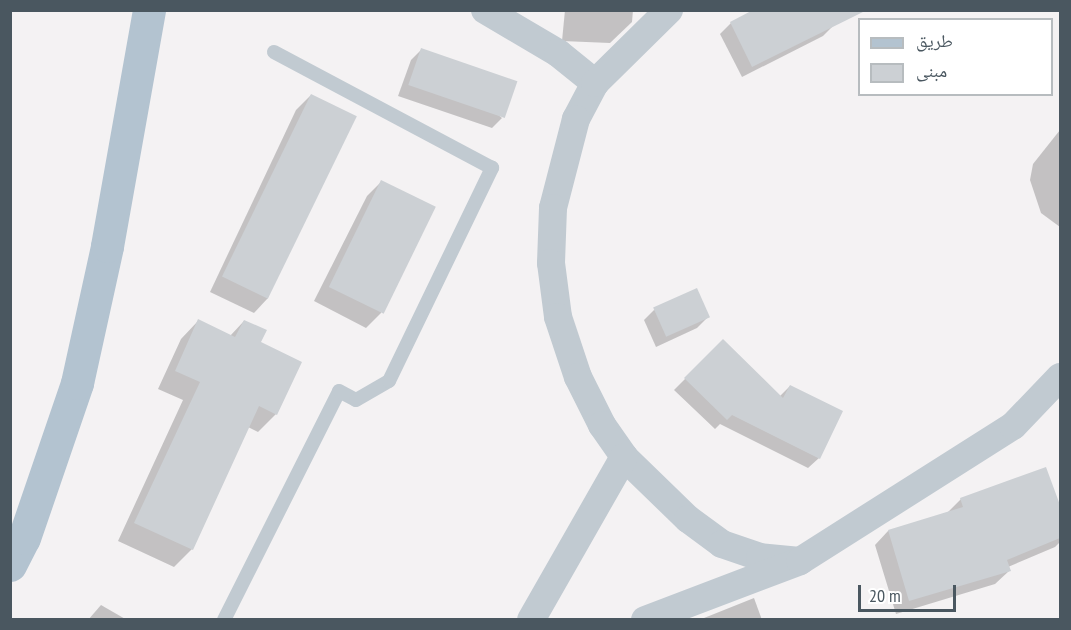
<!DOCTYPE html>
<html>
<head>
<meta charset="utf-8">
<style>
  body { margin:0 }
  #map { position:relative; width:1071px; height:630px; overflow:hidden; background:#f4f2f3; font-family:"PT Sans Narrow","Noto Naskh Arabic",sans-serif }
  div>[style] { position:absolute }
  .shadow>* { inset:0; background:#0003 }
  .building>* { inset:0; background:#ccd0d4; transform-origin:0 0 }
  .service>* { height:14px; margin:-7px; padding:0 7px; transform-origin:7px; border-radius:7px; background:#c1cad1 }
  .minor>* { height:28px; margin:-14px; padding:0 14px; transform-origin:14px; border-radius:14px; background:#c1cad1 }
  .primary>* { height:33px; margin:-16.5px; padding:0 16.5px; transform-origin:16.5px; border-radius:16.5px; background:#b3c3d0 }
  span { translate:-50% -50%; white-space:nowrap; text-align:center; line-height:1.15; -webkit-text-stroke:6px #fff; paint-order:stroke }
  .frame { position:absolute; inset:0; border:12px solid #4a5760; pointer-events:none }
  .legend { position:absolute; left:858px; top:18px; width:195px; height:78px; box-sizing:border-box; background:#fff; border:2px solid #b7bcbf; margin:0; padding:8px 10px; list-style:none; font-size:18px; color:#4a5760 }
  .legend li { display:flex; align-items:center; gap:12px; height:30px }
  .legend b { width:30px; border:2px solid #b7bcbf }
  .scale { position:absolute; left:858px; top:585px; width:98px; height:27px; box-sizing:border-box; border:3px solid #4a5760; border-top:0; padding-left:8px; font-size:18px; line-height:21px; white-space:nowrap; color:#4a5760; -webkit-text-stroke:4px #fff; paint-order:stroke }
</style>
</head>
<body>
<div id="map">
  <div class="shadow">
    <div style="clip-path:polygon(565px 10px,633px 10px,632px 22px,610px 43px,562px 41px)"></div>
    <div style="clip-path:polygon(731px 23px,833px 26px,823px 36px,742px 77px,720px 34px)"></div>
    <div style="clip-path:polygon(421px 50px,502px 118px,492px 128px,398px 96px,411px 60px)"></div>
    <div style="clip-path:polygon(311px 95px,268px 298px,254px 313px,210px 292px,296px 110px)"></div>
    <div style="clip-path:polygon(1060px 130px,1060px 227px,1041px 213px,1030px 180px,1033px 164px)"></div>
    <div style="clip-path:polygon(381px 182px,381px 313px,366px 328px,314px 301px,367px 196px)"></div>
    <div style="clip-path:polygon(654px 310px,708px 317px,697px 328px,656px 347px,644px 320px)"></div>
    <div style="clip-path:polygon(198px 321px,230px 336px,244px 321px,259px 343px,276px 414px,258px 432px,248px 427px,192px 549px,174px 567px,118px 541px,183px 400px,158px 389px,181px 339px)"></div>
    <div style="clip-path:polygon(723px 341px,779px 397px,790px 386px,819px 458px,808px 468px,720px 424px,715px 429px,674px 390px)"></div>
    <div style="clip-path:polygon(1045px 469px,1060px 512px,1060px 542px,1055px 547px,1008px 567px,1009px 571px,995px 584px,896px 614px,875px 545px,888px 531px,947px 513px,961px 499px)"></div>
    <div style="clip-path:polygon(754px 598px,762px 620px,699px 620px)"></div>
    <div style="clip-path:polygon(101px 605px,127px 620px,88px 620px)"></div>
  </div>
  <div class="building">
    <div style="clip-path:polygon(753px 10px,867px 10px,752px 67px,730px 22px)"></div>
    <div style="left:421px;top:48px;width:102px;height:39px;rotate:19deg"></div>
    <div style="left:311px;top:94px;width:51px;height:203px;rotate:26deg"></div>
    <div style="left:381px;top:180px;width:61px;height:119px;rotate:26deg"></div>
    <div style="left:697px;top:288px;width:32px;height:48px;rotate:66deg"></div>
    <div style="clip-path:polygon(198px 319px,235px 337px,244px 320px,267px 330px,261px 342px,302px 362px,277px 415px,259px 406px,193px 550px,134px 523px,200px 382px,175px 371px)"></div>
    <div style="clip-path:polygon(723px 339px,783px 398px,790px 385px,843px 411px,820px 459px,732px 415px,727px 420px,684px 378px)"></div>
    <div style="clip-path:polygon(1046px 467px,1060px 505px,1060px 538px,1007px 560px,1011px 571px,909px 601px,888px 530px,963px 507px,960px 498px)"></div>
  </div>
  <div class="service">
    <div style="left:224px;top:620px;width:256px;rotate:-63.3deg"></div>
    <div style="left:339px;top:391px;width:19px;rotate:28deg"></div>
    <div style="left:356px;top:400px;width:38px;rotate:-30deg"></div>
    <div style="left:389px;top:381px;width:237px;rotate:-64.2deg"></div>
    <div style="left:492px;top:168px;width:247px;rotate:-152deg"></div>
  </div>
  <div class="minor">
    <div style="left:485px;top:10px;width:85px;rotate:30.5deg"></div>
    <div style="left:558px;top:53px;width:48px;rotate:39deg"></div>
    <div style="left:595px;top:83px;width:41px;rotate:117.8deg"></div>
    <div style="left:576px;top:119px;width:92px;rotate:104.5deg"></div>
    <div style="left:553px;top:208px;width:55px;rotate:92.1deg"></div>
    <div style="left:551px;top:263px;width:54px;rotate:82.6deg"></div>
    <div style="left:558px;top:317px;width:63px;rotate:71.6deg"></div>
    <div style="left:578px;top:377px;width:54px;rotate:63.4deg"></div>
    <div style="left:602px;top:425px;width:39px;rotate:55deg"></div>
    <div style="left:624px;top:457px;width:89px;rotate:44.1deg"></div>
    <div style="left:688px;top:519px;width:42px;rotate:36.3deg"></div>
    <div style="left:722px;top:544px;width:40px;rotate:18.9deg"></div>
    <div style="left:760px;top:557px;width:40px;rotate:5.7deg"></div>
    <div style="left:595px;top:83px;width:104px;rotate:-44.6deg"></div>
    <div style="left:531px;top:620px;width:188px;rotate:-60.3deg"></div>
    <div style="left:645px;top:620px;width:166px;rotate:-20.8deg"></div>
    <div style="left:800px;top:561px;width:252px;rotate:-32.4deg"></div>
    <div style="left:1013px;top:426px;width:68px;rotate:-46.2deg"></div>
  </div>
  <div class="primary">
    <div style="left:10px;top:565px;width:30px;rotate:-63deg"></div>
    <div style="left:24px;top:538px;width:164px;rotate:-71.1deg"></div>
    <div style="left:77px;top:383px;width:140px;rotate:-77.6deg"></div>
    <div style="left:107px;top:246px;width:240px;rotate:-79.9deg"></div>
  </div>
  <div class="frame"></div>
  <ul class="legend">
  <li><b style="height:8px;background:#b3c3d0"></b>طريق</li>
  <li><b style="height:16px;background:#ccd0d4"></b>مبنى</li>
  </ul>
  <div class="scale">20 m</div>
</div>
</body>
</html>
